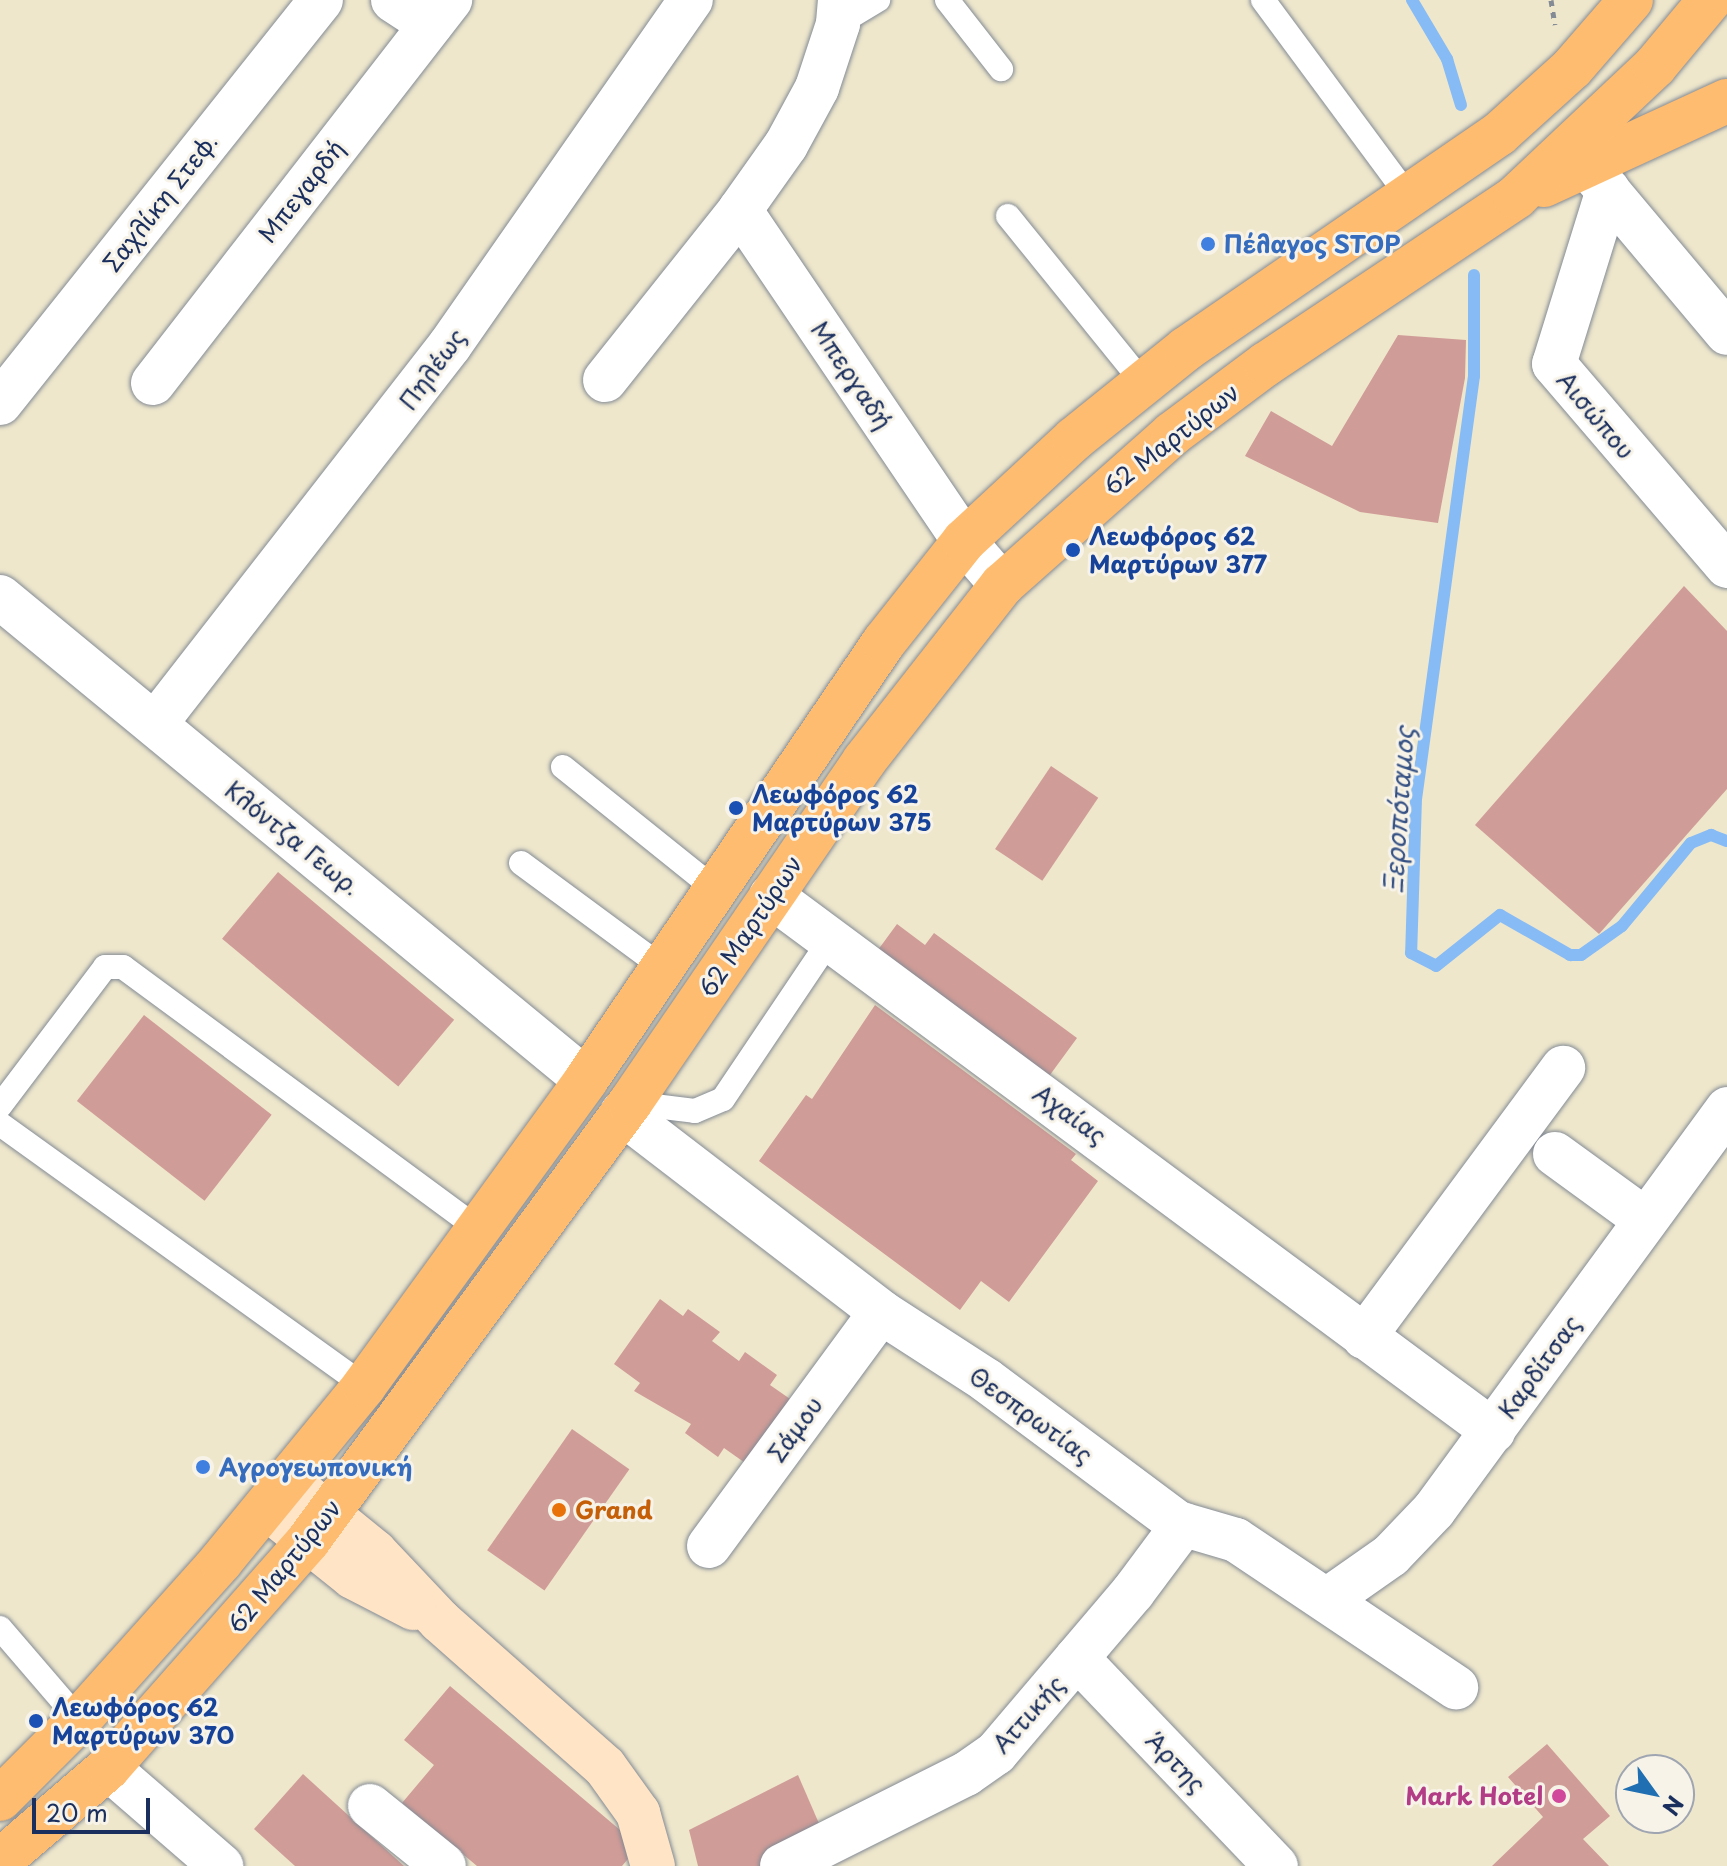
<!DOCTYPE html>
<html>
<head>
<meta charset="utf-8">
<style>
  body { margin:0 }
  #map { position:relative; width:1727px; height:1866px; overflow:hidden; background:#eee7cc; font-family:"Playpen Sans",sans-serif }
  div>[style] { position:absolute }
  .stream>* { height:12px; margin:-6px; padding:0 6px; transform-origin:6px; border-radius:6px; background:#87bbf5 }
  .building>* { inset:0; background:#d09c97; transform-origin:0 0 }
  .path>* { height:5px; margin-top:-2.5px; transform-origin:0; background:repeating-linear-gradient(90deg,#848b95 0 6px,transparent 0 12px) }
  .roads { filter:drop-shadow(0 0 2px #848b95) drop-shadow(0 0 2px #848b95) }
  .lane>* { height:24px; margin:-12px; padding:0 12px; transform-origin:12px; border-radius:12px; background:#fff }
  .street>* { height:44px; margin:-22px; padding:0 22px; transform-origin:22px; border-radius:22px; background:#fff }
  .secondary>* { height:44px; margin:-22px; padding:0 22px; transform-origin:22px; border-radius:22px; background:#ffe4c6 }
  .primary>* { height:44px; margin:-22px; padding:0 22px; transform-origin:22px; border-radius:22px; background:#febc70 }
  .dots>* { width:22px; height:22px; translate:-50% -50%; box-sizing:border-box; border:4px solid #f7f3e8; border-radius:50% }
  span { translate:-50% -50%; white-space:nowrap; text-align:center; line-height:1.15; -webkit-text-stroke:6px #f7f3e8; paint-order:stroke }
  .street-label { font-size:24px; color:#1b2f5e }
  .shop-label { font-size:24px; color:#366cbe; font-weight:700 }
  .left { translate:0 -50%; text-align:left }
  .transit-label { font-size:24px; color:#164399; font-weight:700 }
  .food-label { font-size:24px; color:#c56008; font-weight:700 }
  .hotel-label { font-size:24px; color:#b23c85; font-weight:700 }
  .right { translate:-100% -50%; text-align:right }
  .water-label { font-size:26px; color:#365284; font-style:italic }
  .north { position:absolute; left:1615px; top:1754px; width:80px; height:80px; box-sizing:border-box; background:#f7f3e8; border:2px solid #9fa5b1; border-radius:50%; rotate:123deg; font-size:22px; font-weight:700; line-height:32px; text-align:center; color:#1b2f5e }
  .north::after { content:''; display:block; margin:auto; width:28px; height:36px; background:#1f6fb2; clip-path:polygon(50% 0,100% 100%,50% 72%,0 100%) }
  .scale { position:absolute; left:32px; top:1798px; width:118px; height:36px; box-sizing:border-box; border:4px solid #1b2f5e; border-top:0; padding-left:10px; font-size:24px; line-height:28px; white-space:nowrap; color:#1b2f5e; -webkit-text-stroke:6px #f7f3e8; paint-order:stroke }
</style>
</head>
<body>
<div id="map">
  <div class="stream">
    <div style="left:1412px;top:0;width:69px;rotate:59.3deg"></div>
    <div style="left:1447px;top:59px;width:48px;rotate:73.1deg"></div>
    <div style="left:1474px;top:275px;width:101px;rotate:90deg"></div>
    <div style="left:1474px;top:376px;width:426px;rotate:97.8deg"></div>
    <div style="left:1416px;top:798px;width:155px;rotate:91.8deg"></div>
    <div style="left:1411px;top:953px;width:28px;rotate:27deg"></div>
    <div style="left:1436px;top:966px;width:82px;rotate:-38.6deg"></div>
    <div style="left:1500px;top:915px;width:81px;rotate:29.7deg"></div>
    <div style="left:1570px;top:955px;width:11px"></div>
    <div style="left:1581px;top:955px;width:50px;rotate:-35.3deg"></div>
    <div style="left:1622px;top:926px;width:108px;rotate:-50.3deg"></div>
    <div style="left:1691px;top:843px;width:22px;rotate:-22deg"></div>
    <div style="left:1711px;top:835px;width:17px;rotate:21deg"></div>
  </div>
  <div class="building">
    <div style="clip-path:polygon(1398px 335px,1466px 340px,1465px 378px,1438px 523px,1360px 512px,1245px 456px,1271px 411px,1332px 446px)"></div>
    <div style="clip-path:polygon(1684px 586px,1727px 631px,1727px 789px,1599px 934px,1475px 825px)"></div>
    <div style="left:1051px;top:766px;width:57px;height:100px;rotate:34deg"></div>
    <div style="left:278px;top:872px;width:230px;height:87px;rotate:40deg"></div>
    <div style="clip-path:polygon(897px 924px,925px 945px,934px 933px,1077px 1038px,1047px 1079px,875px 954px)"></div>
    <div style="clip-path:polygon(875px 1005px,1076px 1154px,1071px 1160px,1098px 1181px,1009px 1302px,981px 1281px,960px 1310px,759px 1161px,806px 1095px,812px 1099px)"></div>
    <div style="left:144px;top:1015px;width:162px;height:109px;rotate:38deg"></div>
    <div style="clip-path:polygon(660px 1299px,683px 1316px,688px 1309px,720px 1332px,712px 1341px,739px 1361px,745px 1352px,777px 1375px,770px 1385px,793px 1401px,748px 1465px,724px 1448px,718px 1457px,685px 1433px,691px 1424px,634px 1391px,640px 1383px,614px 1364px)"></div>
    <div style="left:572px;top:1429px;width:70px;height:148px;rotate:35deg"></div>
    <div style="clip-path:polygon(450px 1686px,639px 1846px,622px 1866px,477px 1866px,402px 1803px,434px 1765px,404px 1740px)"></div>
    <div style="clip-path:polygon(1547px 1744px,1610px 1816px,1583px 1839px,1609px 1866px,1492px 1866px,1543px 1817px,1508px 1777px)"></div>
    <div style="clip-path:polygon(303px 1774px,404px 1866px,295px 1866px,254px 1829px)"></div>
    <div style="clip-path:polygon(798px 1775px,824px 1835px,761px 1866px,698px 1866px,689px 1830px)"></div>
  </div>
  <div class="path">
    <div style="left:1551px;top:0;width:25px;rotate:81deg"></div>
  </div>
  <div class="roads">
    <div class="lane">
      <div style="left:947px;top:0;width:88px;rotate:52deg"></div>
      <div style="left:1263px;top:0;width:245px;rotate:53.5deg"></div>
      <div style="left:838px;top:24px;width:47px;rotate:-31deg"></div>
      <div style="left:1008px;top:216px;width:215px;rotate:51deg"></div>
      <div style="left:563px;top:767px;width:195px;rotate:38.8deg"></div>
      <div style="left:521px;top:863px;width:175px;rotate:36.4deg"></div>
      <div style="left:630px;top:1103px;width:65px;rotate:7deg"></div>
      <div style="left:695px;top:1111px;width:30px;rotate:-23deg"></div>
      <div style="left:723px;top:1099px;width:192px;rotate:-56.1deg"></div>
      <div style="left:0;top:1106px;width:174px;rotate:-52.9deg"></div>
      <div style="left:105px;top:967px;width:18px"></div>
      <div style="left:123px;top:967px;width:441px;rotate:36.4deg"></div>
      <div style="left:0;top:1124px;width:448px;rotate:35.7deg"></div>
      <div style="left:0;top:1628px;width:121px;rotate:49.3deg"></div>
    </div>
    <div class="street">
      <div style="left:393px;top:0;width:45px;rotate:33.3deg"></div>
      <div style="left:840px;top:0;width:24px;rotate:95deg"></div>
      <div style="left:838px;top:24px;width:67px;rotate:108.2deg"></div>
      <div style="left:817px;top:88px;width:65px;rotate:118.5deg"></div>
      <div style="left:786px;top:145px;width:80px;rotate:125.3deg"></div>
      <div style="left:740px;top:210px;width:400px;rotate:55.9deg"></div>
      <div style="left:964px;top:541px;width:58px;rotate:49.2deg"></div>
      <div style="left:1592px;top:172px;width:210px;rotate:50deg"></div>
      <div style="left:1608px;top:190px;width:182px;rotate:107.2deg"></div>
      <div style="left:1554px;top:364px;width:266px;rotate:49.4deg"></div>
      <div style="left:605px;top:380px;width:217px;rotate:-51.5deg"></div>
      <div style="left:153px;top:383px;width:485px;rotate:-52.2deg"></div>
      <div style="left:0;top:403px;width:515px;rotate:-51.46deg"></div>
      <div style="left:0;top:597px;width:759px;rotate:39.5deg"></div>
      <div style="left:155px;top:724px;width:480px;rotate:-52.1deg"></div>
      <div style="left:450px;top:345px;width:421px;rotate:-55.1deg"></div>
      <div style="left:771px;top:896px;width:899px;rotate:36.54deg"></div>
      <div style="left:622px;top:1113px;width:327px;rotate:37.5deg"></div>
      <div style="left:881px;top:1312px;width:125px;rotate:32.9deg"></div>
      <div style="left:986px;top:1380px;width:239px;rotate:36.7deg"></div>
      <div style="left:1178px;top:1523px;width:60px;rotate:16.3deg"></div>
      <div style="left:1236px;top:1540px;width:265px;rotate:33.8deg"></div>
      <div style="left:1555px;top:1154px;width:112px;rotate:36deg"></div>
      <div style="left:1364px;top:1337px;width:335px;rotate:-53.5deg"></div>
      <div style="left:709px;top:1546px;width:290px;rotate:-53.7deg"></div>
      <div style="left:1327px;top:1600px;width:78px;rotate:-35.1deg"></div>
      <div style="left:1391px;top:1555px;width:62px;rotate:-46.3deg"></div>
      <div style="left:1434px;top:1510px;width:497px;rotate:-53.8deg"></div>
      <div style="left:1077px;top:1658px;width:288px;rotate:46.3deg"></div>
      <div style="left:108px;top:1768px;width:150px;rotate:40.9deg"></div>
      <div style="left:370px;top:1806px;width:95px;rotate:39deg"></div>
      <div style="left:782px;top:1866px;width:206px;rotate:-26.6deg"></div>
      <div style="left:966px;top:1774px;width:37px;rotate:-35deg"></div>
      <div style="left:996px;top:1753px;width:211px;rotate:-49.6deg"></div>
      <div style="left:1133px;top:1592px;width:84px;rotate:-53.3deg"></div>
    </div>
    <div class="secondary">
      <div style="left:289px;top:1482px;width:111px;rotate:39.1deg"></div>
      <div style="left:375px;top:1552px;width:95px;rotate:46.7deg"></div>
      <div style="left:440px;top:1621px;width:220px;rotate:41.5deg"></div>
      <div style="left:605px;top:1767px;width:57px;rotate:54.3deg"></div>
      <div style="left:638px;top:1813px;width:55px;rotate:74.2deg"></div>
      <div style="left:267px;top:1508px;width:110px;rotate:38.7deg"></div>
      <div style="left:353px;top:1577px;width:68px;rotate:27.3deg"></div>
    </div>
    <div class="primary">
      <div style="left:1544px;top:185px;width:201px;rotate:-24.7deg"></div>
      <div style="left:0;top:1799px;width:112px;rotate:-45deg"></div>
      <div style="left:79px;top:1720px;width:213px;rotate:-48.2deg"></div>
      <div style="left:221px;top:1561px;width:226px;rotate:-50.7deg"></div>
      <div style="left:364px;top:1386px;width:378px;rotate:-54deg"></div>
      <div style="left:586px;top:1080px;width:530px;rotate:-55.77deg"></div>
      <div style="left:884px;top:642px;width:129px;rotate:-51.6deg"></div>
      <div style="left:964px;top:541px;width:150px;rotate:-42.8deg"></div>
      <div style="left:1074px;top:439px;width:144px;rotate:-38.8deg"></div>
      <div style="left:1186px;top:349px;width:380px;rotate:-34.5deg"></div>
      <div style="left:1499px;top:134px;width:98px;rotate:-42.1deg"></div>
      <div style="left:1572px;top:68px;width:90px;rotate:-49.1deg"></div>
      <div style="left:0;top:1861px;width:143px;rotate:-40.7deg"></div>
      <div style="left:108px;top:1768px;width:303px;rotate:-48.6deg"></div>
      <div style="left:308px;top:1541px;width:544px;rotate:-53.68deg"></div>
      <div style="left:630px;top:1103px;width:414px;rotate:-55.6deg"></div>
      <div style="left:864px;top:761px;width:224px;rotate:-51.9deg"></div>
      <div style="left:1002px;top:585px;width:227px;rotate:-41.6deg"></div>
      <div style="left:1172px;top:434px;width:117px;rotate:-36.7deg"></div>
      <div style="left:1266px;top:364px;width:301px;rotate:-33.7deg"></div>
      <div style="left:1516px;top:197px;width:191px;rotate:-43.3deg"></div>
      <div style="left:1655px;top:66px;width:86px;rotate:-50.2deg"></div>
    </div>
  </div>
  <div class="dots">
    <div style="left:1208px;top:244px;background:#3f7fe0"></div>
    <div style="left:1073px;top:550px;background:#1a4fb4"></div>
    <div style="left:736px;top:808px;background:#1a4fb4"></div>
    <div style="left:203px;top:1467px;background:#3f7fe0"></div>
    <div style="left:559px;top:1510px;background:#e8710a"></div>
    <div style="left:36px;top:1721px;background:#1a4fb4"></div>
    <div style="left:1559px;top:1796px;background:#d1479c"></div>
  </div>
  <div class="street-label">
    <span style="left:301px;top:191px;rotate:-52deg">Μπεγαρδή</span>
    <span style="left:160px;top:202px;rotate:-52deg">Σαχλίκη Στεφ.</span>
    <span style="left:432px;top:369px;rotate:-54deg">Πηλέως</span>
    <span style="left:852px;top:375px;rotate:56deg">Μπεργαδή</span>
    <span style="left:1596px;top:415px;rotate:50deg">Αισώπου</span>
    <span style="left:1171px;top:439px;rotate:-38deg">62 Μαρτύρων</span>
    <span style="left:293px;top:838px;rotate:39deg">Κλόντζα Γεωρ.</span>
    <span style="left:750px;top:926px;rotate:-56deg">62 Μαρτύρων</span>
    <span style="left:1070px;top:1114px;rotate:36deg">Αχαίας</span>
    <span style="left:1539px;top:1367px;rotate:-54deg">Καρδίτσας</span>
    <span style="left:1031px;top:1415px;rotate:36deg">Θεσπρωτίας</span>
    <span style="left:795px;top:1429px;rotate:-54deg">Σάμου</span>
    <span style="left:284px;top:1566px;rotate:-51deg">62 Μαρτύρων</span>
    <span style="left:1028px;top:1714px;rotate:-48deg">Αττικής</span>
    <span style="left:1176px;top:1762px;rotate:46deg">Άρτης</span>
  </div>
  <div class="shop-label">
    <span class="left" style="left:1224px;top:244px">Πέλαγος STOP</span>
    <span class="left" style="left:219px;top:1467px">Αγρογεωπονική</span>
  </div>
  <div class="transit-label">
    <span class="left" style="left:1089px;top:550px">Λεωφόρος 62<br>Μαρτύρων 377</span>
    <span class="left" style="left:752px;top:808px">Λεωφόρος 62<br>Μαρτύρων 375</span>
    <span class="left" style="left:52px;top:1721px">Λεωφόρος 62<br>Μαρτύρων 370</span>
  </div>
  <div class="food-label">
    <span class="left" style="left:575px;top:1510px">Grand</span>
  </div>
  <div class="hotel-label">
    <span class="right" style="left:1543px;top:1796px">Mark Hotel</span>
  </div>
  <div class="water-label">
    <span style="left:1398px;top:810px;rotate:-86deg">Ξεροπόταμος</span>
  </div>
  <div class="north">N</div>
  <div class="scale">20 m</div>
</div>
</body>
</html>
